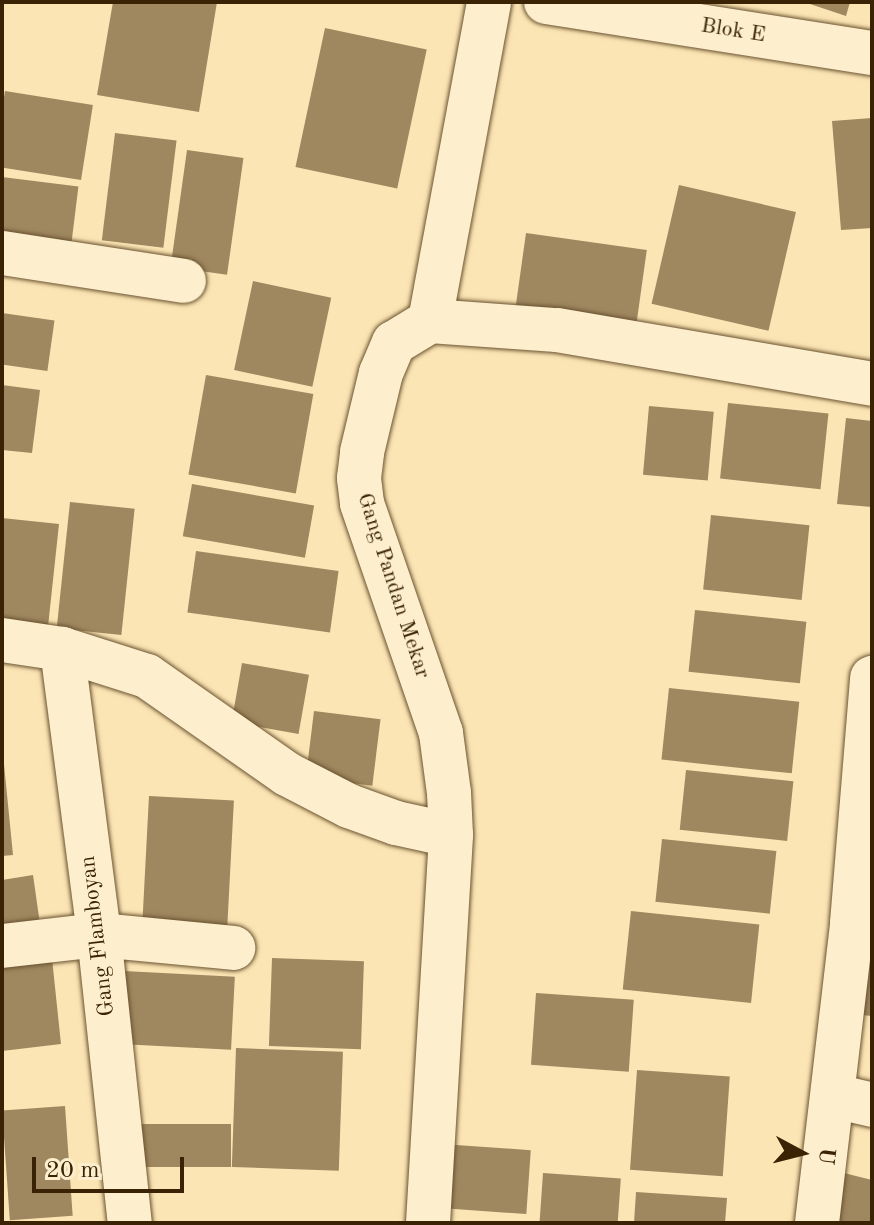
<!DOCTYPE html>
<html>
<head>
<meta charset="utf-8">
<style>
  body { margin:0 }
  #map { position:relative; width:874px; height:1225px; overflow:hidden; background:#fce5b4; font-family:"Old Standard TT",serif }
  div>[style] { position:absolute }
  .building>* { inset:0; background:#9f8760; transform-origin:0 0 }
  .roads { filter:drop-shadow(0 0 2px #6a5330) drop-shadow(0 0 2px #6a5330) }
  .minor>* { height:44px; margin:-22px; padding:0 22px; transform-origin:22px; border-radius:22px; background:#fdeece }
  span { translate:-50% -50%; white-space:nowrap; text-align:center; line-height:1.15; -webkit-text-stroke:6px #fdeece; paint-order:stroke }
  .street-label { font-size:22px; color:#3a2204 }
  .frame { position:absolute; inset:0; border:4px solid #3a2204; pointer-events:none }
  .north { position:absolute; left:762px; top:1113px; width:80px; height:80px; -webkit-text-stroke:6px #fdeece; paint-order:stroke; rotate:97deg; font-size:22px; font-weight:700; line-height:32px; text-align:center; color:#3a2204 }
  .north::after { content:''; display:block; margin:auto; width:28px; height:36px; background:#3a2204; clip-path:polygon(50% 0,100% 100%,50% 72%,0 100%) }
  .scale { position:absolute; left:32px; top:1157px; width:152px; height:36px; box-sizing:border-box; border:4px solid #3a2204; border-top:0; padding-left:10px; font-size:24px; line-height:28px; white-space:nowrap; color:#3a2204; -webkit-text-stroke:6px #fdeece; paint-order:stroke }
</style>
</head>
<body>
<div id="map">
  <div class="building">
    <div style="clip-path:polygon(113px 2px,217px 2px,199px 112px,97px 95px)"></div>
    <div style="clip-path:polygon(804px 2px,850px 2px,846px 16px)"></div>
    <div style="left:325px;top:28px;width:104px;height:142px;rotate:12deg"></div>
    <div style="left:5px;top:91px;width:89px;height:76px;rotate:9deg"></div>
    <div style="clip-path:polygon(872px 118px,872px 228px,841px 230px,832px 121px)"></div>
    <div style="left:115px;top:133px;width:62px;height:108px;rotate:7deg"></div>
    <div style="left:187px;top:150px;width:57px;height:118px;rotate:8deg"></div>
    <div style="left:2px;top:177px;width:77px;height:58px;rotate:7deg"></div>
    <div style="left:679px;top:185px;width:120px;height:122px;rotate:13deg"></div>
    <div style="left:526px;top:233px;width:122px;height:77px;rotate:8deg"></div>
    <div style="left:253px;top:281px;width:80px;height:91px;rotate:12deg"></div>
    <div style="left:2px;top:313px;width:53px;height:51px;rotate:8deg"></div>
    <div style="left:206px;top:375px;width:109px;height:101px;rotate:10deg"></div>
    <div style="clip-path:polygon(2px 385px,40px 390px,32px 453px,2px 450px)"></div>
    <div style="left:728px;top:403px;width:101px;height:76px;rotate:6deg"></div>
    <div style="left:649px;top:406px;width:65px;height:69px;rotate:5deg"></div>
    <div style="clip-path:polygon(846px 418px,872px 421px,872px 507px,837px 504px)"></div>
    <div style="left:192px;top:484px;width:124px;height:53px;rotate:10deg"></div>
    <div style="left:70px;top:502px;width:65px;height:127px;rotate:6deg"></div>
    <div style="left:711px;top:515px;width:99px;height:75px;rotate:6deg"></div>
    <div style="clip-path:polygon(2px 518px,59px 524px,47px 636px,2px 631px)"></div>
    <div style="left:196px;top:551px;width:144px;height:62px;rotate:8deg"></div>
    <div style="left:695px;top:610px;width:112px;height:62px;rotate:6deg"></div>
    <div style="left:242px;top:663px;width:68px;height:60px;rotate:10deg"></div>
    <div style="left:669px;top:688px;width:131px;height:72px;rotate:6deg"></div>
    <div style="left:314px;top:711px;width:67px;height:67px;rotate:7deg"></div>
    <div style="clip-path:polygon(2px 744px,13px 855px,2px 856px)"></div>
    <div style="left:686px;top:770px;width:108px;height:60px;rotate:6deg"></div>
    <div style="left:149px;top:796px;width:85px;height:125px;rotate:3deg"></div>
    <div style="left:662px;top:839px;width:115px;height:63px;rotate:6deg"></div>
    <div style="clip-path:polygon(33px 875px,41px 931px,2px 937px,2px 880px)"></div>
    <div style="left:631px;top:911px;width:129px;height:79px;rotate:6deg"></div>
    <div style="clip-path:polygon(869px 947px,872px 948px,872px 1016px,861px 1015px)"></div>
    <div style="clip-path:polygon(51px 949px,61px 1044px,2px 1051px,2px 955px)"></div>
    <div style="left:272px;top:958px;width:92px;height:88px;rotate:2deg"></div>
    <div style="left:124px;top:971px;width:111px;height:73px;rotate:3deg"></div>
    <div style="left:536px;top:993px;width:98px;height:72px;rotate:4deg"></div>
    <div style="left:236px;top:1048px;width:107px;height:119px;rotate:2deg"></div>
    <div style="left:637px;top:1070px;width:93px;height:100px;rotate:4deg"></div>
    <div style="left:65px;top:1106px;width:110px;height:63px;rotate:86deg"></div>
    <div style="left:139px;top:1124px;width:92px;height:43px"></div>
    <div style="left:442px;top:1144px;width:89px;height:64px;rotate:4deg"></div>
    <div style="clip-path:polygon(836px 1171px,872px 1180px,872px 1223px,823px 1223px)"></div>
    <div style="left:543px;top:1173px;width:78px;height:50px;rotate:4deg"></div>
    <div style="clip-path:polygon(636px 1192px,727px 1198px,725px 1223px,634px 1223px)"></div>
  </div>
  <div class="roads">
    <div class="minor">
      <div style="left:546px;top:2px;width:330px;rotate:8.9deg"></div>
      <div style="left:2px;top:253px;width:184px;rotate:8.7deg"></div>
      <div style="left:430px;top:321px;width:324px;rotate:-79.5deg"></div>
      <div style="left:2px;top:640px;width:61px;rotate:8.5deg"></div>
      <div style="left:62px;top:649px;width:89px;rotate:17.6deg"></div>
      <div style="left:147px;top:676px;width:171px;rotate:35deg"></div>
      <div style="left:287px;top:774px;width:70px;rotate:27.3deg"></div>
      <div style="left:349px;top:806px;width:50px;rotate:19.9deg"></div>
      <div style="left:396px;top:823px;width:56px;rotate:12.3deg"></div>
      <div style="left:62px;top:649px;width:288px;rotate:82.6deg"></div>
      <div style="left:99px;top:935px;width:290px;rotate:83.9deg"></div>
      <div style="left:2px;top:946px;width:98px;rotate:-6.5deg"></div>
      <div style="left:99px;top:935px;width:135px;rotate:5.5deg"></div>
      <div style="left:834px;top:1096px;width:39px;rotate:13deg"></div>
      <div style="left:428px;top:1223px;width:389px;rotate:-86.6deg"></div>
      <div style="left:451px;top:835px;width:42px;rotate:-92.7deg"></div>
      <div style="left:449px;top:793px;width:61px;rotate:-97.6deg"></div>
      <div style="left:441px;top:733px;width:243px;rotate:-109deg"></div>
      <div style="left:362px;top:503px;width:25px;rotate:-97deg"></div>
      <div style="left:359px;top:478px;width:26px;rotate:-83deg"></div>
      <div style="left:362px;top:452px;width:81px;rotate:-76.5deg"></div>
      <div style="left:381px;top:373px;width:33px;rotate:-67deg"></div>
      <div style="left:394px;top:343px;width:42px;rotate:-31.4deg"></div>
      <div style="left:430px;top:321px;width:127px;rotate:4.1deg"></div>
      <div style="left:557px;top:330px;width:320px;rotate:9.7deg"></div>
      <div style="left:817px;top:1223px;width:302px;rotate:-83.3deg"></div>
      <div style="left:852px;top:923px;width:246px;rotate:-85.3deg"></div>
    </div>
  </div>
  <div class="street-label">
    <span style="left:733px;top:31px;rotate:9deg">Blok E</span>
    <span style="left:393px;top:586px;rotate:72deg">Gang Pandan Mekar</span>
    <span style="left:98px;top:936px;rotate:-97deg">Gang Flamboyan</span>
  </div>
  <div class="frame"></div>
  <div class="north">U</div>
  <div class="scale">20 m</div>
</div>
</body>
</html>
